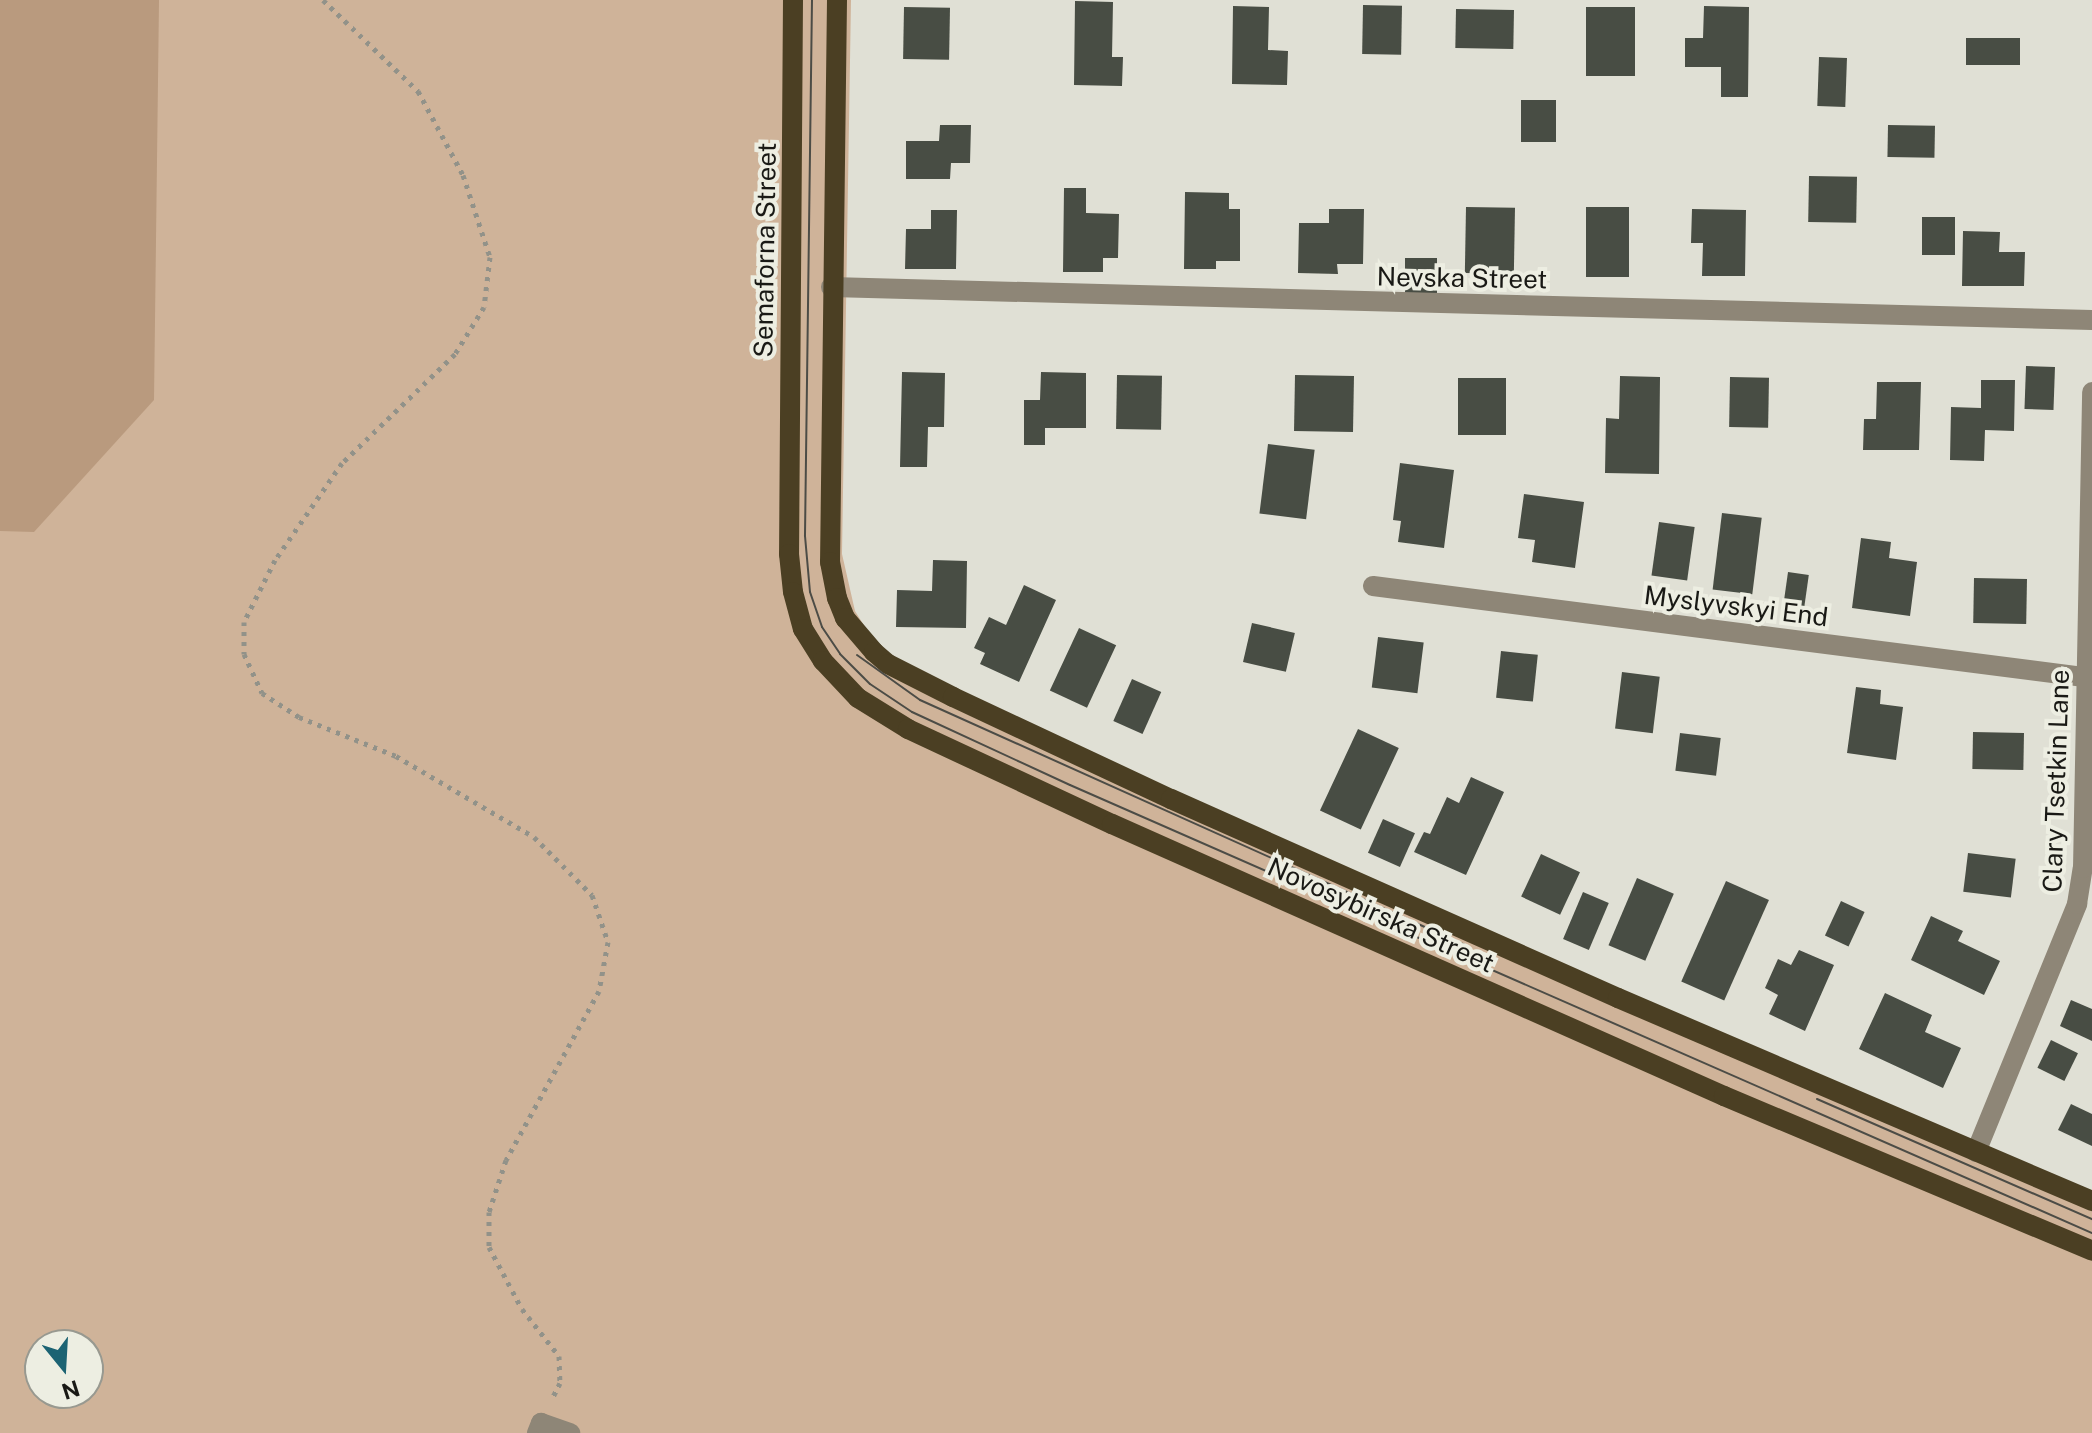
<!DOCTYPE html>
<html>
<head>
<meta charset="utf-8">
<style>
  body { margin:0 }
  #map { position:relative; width:2092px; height:1433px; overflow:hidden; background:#e0e0d5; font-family:"Public Sans",sans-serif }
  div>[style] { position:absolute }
  .green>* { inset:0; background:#cfb399 }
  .forest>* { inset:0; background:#b99a7e }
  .building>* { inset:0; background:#484d44; transform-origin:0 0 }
  .path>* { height:5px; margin-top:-2.5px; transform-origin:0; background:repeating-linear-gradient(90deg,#929289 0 4px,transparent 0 10px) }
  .minor>* { height:20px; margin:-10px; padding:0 10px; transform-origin:10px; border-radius:10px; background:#8e8677 }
  .major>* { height:20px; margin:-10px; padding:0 10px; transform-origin:10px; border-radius:10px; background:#4b3f23 }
  .tram>* { height:2px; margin:-1px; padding:0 1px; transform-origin:1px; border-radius:1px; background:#4c4c46 }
  span { translate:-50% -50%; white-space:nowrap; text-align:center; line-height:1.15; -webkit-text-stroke:8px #edeee2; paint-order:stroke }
  .street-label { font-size:26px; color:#191915 }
  .north { position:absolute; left:24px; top:1329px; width:80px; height:80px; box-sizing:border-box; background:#edeee2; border:2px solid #989990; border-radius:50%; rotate:162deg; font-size:22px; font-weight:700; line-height:32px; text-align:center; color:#191915 }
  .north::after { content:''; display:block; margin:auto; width:28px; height:36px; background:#1c6373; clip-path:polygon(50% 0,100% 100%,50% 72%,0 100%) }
</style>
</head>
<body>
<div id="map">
  <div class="green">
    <div style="clip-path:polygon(evenodd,0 0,851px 0,842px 554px,855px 611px,888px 664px,2092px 1201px,2092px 1433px,0 1433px,0 0,40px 1345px,88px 1345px,88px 1393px,40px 1393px,40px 1345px)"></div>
  </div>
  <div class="forest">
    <div style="clip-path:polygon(0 0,159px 0,154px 400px,34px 532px,0 531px)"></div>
  </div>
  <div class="building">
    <div style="clip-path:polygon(1075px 1px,1113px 2px,1112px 57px,1123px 57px,1122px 86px,1074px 85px)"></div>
    <div style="left:1363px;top:5px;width:39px;height:49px;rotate:1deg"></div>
    <div style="clip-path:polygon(1233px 6px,1269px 7px,1268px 50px,1288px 51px,1287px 85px,1232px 84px)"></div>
    <div style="clip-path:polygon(1704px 6px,1749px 7px,1748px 97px,1721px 97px,1721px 67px,1685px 67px,1685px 38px,1703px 38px)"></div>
    <div style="left:904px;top:7px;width:46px;height:52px;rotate:1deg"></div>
    <div style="left:1586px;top:7px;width:49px;height:69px"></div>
    <div style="left:1456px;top:9px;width:58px;height:39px;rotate:1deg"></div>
    <div style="left:1966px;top:38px;width:54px;height:27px"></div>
    <div style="left:1819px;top:57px;width:28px;height:49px;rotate:2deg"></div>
    <div style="left:1521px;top:100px;width:35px;height:42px"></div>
    <div style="clip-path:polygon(940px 125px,971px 125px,970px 163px,951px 163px,950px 179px,906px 179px,906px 141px,939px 141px)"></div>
    <div style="left:1888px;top:125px;width:47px;height:32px;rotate:1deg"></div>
    <div style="left:1809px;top:176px;width:48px;height:46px;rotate:1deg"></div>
    <div style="clip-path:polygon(1064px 188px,1086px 188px,1086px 213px,1119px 214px,1118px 258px,1103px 258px,1103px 272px,1063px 272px)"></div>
    <div style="clip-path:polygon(1185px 192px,1229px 193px,1229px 209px,1240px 209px,1240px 261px,1216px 261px,1216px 269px,1184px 269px)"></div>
    <div style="left:1466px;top:207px;width:49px;height:66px;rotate:1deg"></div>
    <div style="left:1586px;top:207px;width:43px;height:70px"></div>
    <div style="clip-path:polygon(1329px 209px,1364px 209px,1363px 264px,1337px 264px,1338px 274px,1298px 273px,1299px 223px,1329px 223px)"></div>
    <div style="clip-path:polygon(1692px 209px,1746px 210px,1745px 276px,1702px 276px,1703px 243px,1691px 243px)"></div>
    <div style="clip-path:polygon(931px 210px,957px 210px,956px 269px,905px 269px,906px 229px,931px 229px)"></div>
    <div style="left:1922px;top:217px;width:33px;height:38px"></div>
    <div style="clip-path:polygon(1963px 231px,2000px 232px,1999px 252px,2025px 252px,2024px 286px,1962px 286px)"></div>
    <div style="left:1405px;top:258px;width:32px;height:35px"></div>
    <div style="left:2026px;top:366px;width:29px;height:43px;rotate:2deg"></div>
    <div style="clip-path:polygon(902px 372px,945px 373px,944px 427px,928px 427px,927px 467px,900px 467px)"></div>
    <div style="clip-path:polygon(1041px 372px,1086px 373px,1086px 428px,1045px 428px,1045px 445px,1024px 445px,1024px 400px,1040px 400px)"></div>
    <div style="left:1117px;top:375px;width:45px;height:54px;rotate:1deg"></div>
    <div style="left:1295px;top:375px;width:59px;height:56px;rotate:1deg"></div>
    <div style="clip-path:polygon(1620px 376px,1660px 377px,1659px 474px,1605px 473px,1606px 418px,1619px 419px)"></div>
    <div style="left:1730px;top:377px;width:39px;height:50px;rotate:1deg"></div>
    <div style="left:1458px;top:378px;width:48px;height:57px"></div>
    <div style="clip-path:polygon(1981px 380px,2015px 380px,2014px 431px,1985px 430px,1984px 461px,1950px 460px,1951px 407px,1981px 408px)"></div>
    <div style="clip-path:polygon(1877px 382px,1921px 382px,1919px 450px,1863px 450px,1864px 419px,1876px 419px)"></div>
    <div style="left:1268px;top:444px;width:47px;height:70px;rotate:7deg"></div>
    <div style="clip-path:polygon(1400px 463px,1454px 470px,1444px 548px,1398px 542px,1401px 521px,1393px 520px)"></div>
    <div style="clip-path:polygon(1524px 494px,1584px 502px,1575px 568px,1532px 562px,1535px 540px,1518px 538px)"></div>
    <div style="left:1722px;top:513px;width:40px;height:77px;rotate:7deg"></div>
    <div style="left:1659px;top:522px;width:36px;height:54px;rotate:8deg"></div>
    <div style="clip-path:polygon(1861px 538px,1891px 542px,1889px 558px,1917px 562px,1910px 616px,1852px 608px)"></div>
    <div style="clip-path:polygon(933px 560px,967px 561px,966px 628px,896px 627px,897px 590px,932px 591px)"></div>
    <div style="left:1788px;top:572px;width:21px;height:36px;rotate:8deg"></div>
    <div style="left:1974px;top:578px;width:53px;height:45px;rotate:1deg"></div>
    <div style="clip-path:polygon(1024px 585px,1056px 600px,1019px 682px,980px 664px,985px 653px,974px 648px,989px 617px,1006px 625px)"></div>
    <div style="left:1252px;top:623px;width:44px;height:40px;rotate:13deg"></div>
    <div style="left:1079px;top:628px;width:41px;height:69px;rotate:25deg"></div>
    <div style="left:1378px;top:637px;width:46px;height:51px;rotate:7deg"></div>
    <div style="left:1501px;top:651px;width:37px;height:47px;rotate:6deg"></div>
    <div style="left:1622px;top:672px;width:38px;height:57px;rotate:7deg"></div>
    <div style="left:1132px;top:679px;width:32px;height:46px;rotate:24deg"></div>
    <div style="clip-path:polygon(1856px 687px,1881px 690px,1880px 704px,1903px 707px,1896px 760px,1847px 753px)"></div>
    <div style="left:1358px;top:729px;width:45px;height:90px;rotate:25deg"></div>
    <div style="left:1973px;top:732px;width:51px;height:37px;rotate:1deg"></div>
    <div style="left:1680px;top:733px;width:41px;height:38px;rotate:7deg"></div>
    <div style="clip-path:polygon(1471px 777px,1504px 792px,1466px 875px,1414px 852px,1424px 832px,1430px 834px,1447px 797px,1459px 803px)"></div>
    <div style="left:1383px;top:819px;width:35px;height:37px;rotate:24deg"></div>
    <div style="left:1968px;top:853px;width:48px;height:39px;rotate:7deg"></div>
    <div style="left:1541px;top:854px;width:43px;height:47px;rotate:25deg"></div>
    <div style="left:1637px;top:878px;width:40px;height:73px;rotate:23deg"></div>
    <div style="left:1726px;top:881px;width:47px;height:110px;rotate:24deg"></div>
    <div style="left:1583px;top:892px;width:28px;height:51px;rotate:23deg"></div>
    <div style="left:1841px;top:901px;width:26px;height:38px;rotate:25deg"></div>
    <div style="clip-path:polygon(1931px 916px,1963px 931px,1958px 941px,2000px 961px,1984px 995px,1911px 960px)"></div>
    <div style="clip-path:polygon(1799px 950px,1834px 965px,1805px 1031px,1769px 1014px,1778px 995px,1765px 988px,1778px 959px,1791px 965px)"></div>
    <div style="clip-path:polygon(1885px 993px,1932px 1015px,1925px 1032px,1961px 1048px,1943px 1088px,1859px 1049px)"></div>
    <div style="clip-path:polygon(2071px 1000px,2092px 1009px,2092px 1041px,2060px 1026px)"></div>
    <div style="left:2051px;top:1040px;width:30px;height:31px;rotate:26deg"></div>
    <div style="clip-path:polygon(2071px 1104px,2092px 1114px,2092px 1146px,2058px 1130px)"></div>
  </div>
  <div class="path">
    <div style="left:323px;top:0;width:132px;rotate:43.8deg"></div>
    <div style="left:418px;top:91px;width:95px;rotate:61.8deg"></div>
    <div style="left:463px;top:175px;width:86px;rotate:71.8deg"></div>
    <div style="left:490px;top:257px;width:50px;rotate:96.8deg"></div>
    <div style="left:484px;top:307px;width:55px;rotate:121.7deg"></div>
    <div style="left:455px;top:354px;width:157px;rotate:136deg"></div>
    <div style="left:342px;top:463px;width:118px;rotate:124.6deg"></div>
    <div style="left:275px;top:560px;width:69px;rotate:116.6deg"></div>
    <div style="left:244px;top:622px;width:32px;rotate:90deg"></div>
    <div style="left:244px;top:654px;width:43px;rotate:65.2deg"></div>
    <div style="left:262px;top:693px;width:44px;rotate:33deg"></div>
    <div style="left:299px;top:717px;width:105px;rotate:21.9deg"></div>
    <div style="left:396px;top:756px;width:160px;rotate:30.4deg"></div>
    <div style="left:534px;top:837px;width:82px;rotate:45deg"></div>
    <div style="left:592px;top:895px;width:50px;rotate:71.2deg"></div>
    <div style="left:608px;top:942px;width:50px;rotate:100.4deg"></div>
    <div style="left:599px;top:991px;width:193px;rotate:118.8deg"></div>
    <div style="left:506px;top:1160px;width:55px;rotate:108.1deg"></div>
    <div style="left:489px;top:1212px;width:35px;rotate:90deg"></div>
    <div style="left:489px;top:1247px;width:70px;rotate:62deg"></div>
    <div style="left:522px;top:1309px;width:60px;rotate:51.8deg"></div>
    <div style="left:559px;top:1356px;width:27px;rotate:88deg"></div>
    <div style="left:560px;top:1383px;width:16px;rotate:117deg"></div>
  </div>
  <div class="minor">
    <div style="left:831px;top:287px;width:1261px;rotate:1.5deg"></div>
    <div style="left:1373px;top:586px;width:725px;rotate:7.29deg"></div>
    <div style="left:1976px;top:1152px;width:268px;rotate:-67.8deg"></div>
    <div style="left:2077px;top:904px;width:36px;rotate:-81deg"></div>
    <div style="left:2083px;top:868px;width:476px;rotate:-88.9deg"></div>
    <div style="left:537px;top:1433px;width:11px;rotate:-68deg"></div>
    <div style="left:541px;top:1423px;width:31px;rotate:19deg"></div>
  </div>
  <div class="major">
    <div style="left:793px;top:0;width:554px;rotate:90.41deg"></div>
    <div style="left:789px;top:554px;width:38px;rotate:84deg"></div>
    <div style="left:793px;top:592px;width:38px;rotate:75deg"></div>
    <div style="left:803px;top:629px;width:38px;rotate:58deg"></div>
    <div style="left:823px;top:661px;width:51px;rotate:46.6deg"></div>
    <div style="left:858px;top:698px;width:59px;rotate:31.8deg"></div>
    <div style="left:908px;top:729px;width:225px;rotate:25deg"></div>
    <div style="left:1112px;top:824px;width:670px;rotate:23.96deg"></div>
    <div style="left:1724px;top:1096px;width:399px;rotate:22.8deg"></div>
    <div style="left:837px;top:0;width:562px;rotate:90.71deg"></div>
    <div style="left:830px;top:562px;width:37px;rotate:79deg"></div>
    <div style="left:837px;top:598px;width:22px;rotate:68deg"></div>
    <div style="left:845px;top:618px;width:45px;rotate:49.5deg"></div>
    <div style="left:874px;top:652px;width:18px;rotate:41deg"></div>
    <div style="left:888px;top:664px;width:73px;rotate:26.9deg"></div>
    <div style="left:953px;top:697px;width:241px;rotate:25.1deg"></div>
    <div style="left:1171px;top:799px;width:489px;rotate:24deg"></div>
    <div style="left:1618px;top:998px;width:516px;rotate:23.18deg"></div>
  </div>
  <div class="tram">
    <div style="left:812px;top:0;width:536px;rotate:90.75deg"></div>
    <div style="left:805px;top:536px;width:56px;rotate:84.9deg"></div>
    <div style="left:810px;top:592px;width:37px;rotate:71deg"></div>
    <div style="left:822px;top:627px;width:32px;rotate:56deg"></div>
    <div style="left:840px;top:654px;width:42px;rotate:45deg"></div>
    <div style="left:870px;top:684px;width:50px;rotate:33.7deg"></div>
    <div style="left:912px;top:712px;width:174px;rotate:24.8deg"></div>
    <div style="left:1070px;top:785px;width:1116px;rotate:23.67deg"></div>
    <div style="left:857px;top:655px;width:77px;rotate:35.5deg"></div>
    <div style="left:920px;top:700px;width:598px;rotate:24.21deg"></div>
    <div style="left:1817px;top:1099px;width:300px;rotate:23.6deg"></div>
  </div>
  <div class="street-label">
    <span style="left:765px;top:250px;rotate:-89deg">Semaforna Street</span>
    <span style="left:1462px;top:278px;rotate:1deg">Nevska Street</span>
    <span style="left:1736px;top:606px;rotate:7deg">Myslyvskyi End</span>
    <span style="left:2056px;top:781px;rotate:-88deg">Clary Tsetkin Lane</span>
    <span style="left:1381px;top:915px;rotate:24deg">Novosybirska Street</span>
  </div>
  <div class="north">N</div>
</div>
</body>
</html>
